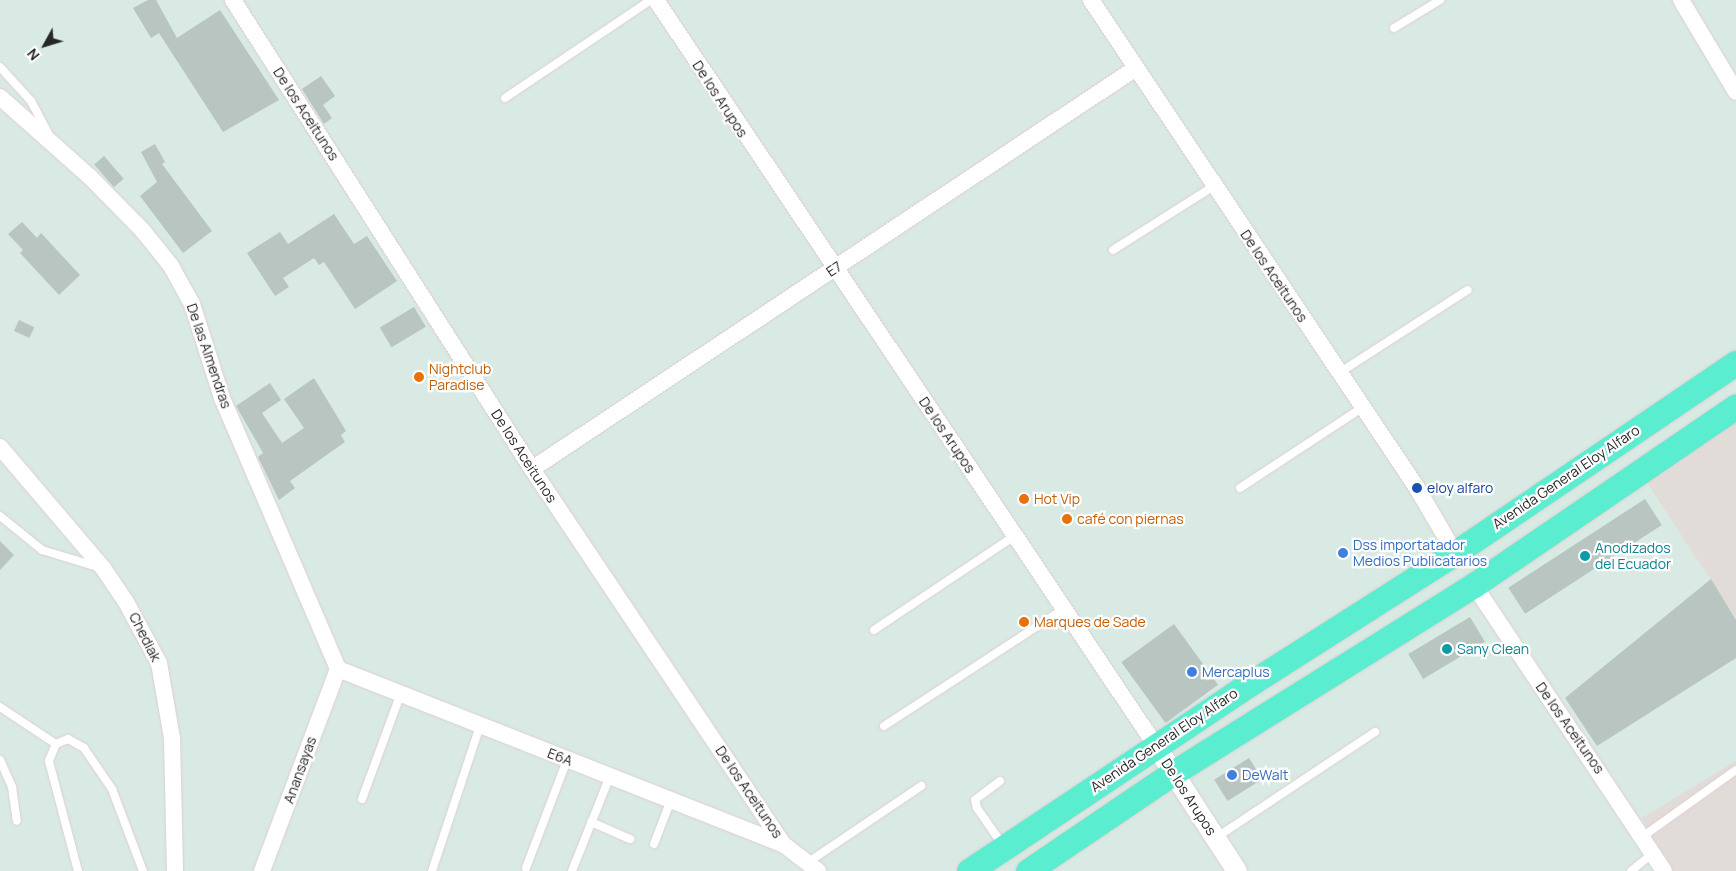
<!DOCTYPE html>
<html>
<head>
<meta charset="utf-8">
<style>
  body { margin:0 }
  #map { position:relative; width:1736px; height:871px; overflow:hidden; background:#d8eae3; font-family:Manrope,sans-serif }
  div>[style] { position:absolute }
  .industrial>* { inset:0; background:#e2dcd9 }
  .building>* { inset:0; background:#b8c5c0; transform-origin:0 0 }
  .roads { filter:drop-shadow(0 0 1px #e0ced1) drop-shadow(0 0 1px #e0ced1) }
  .service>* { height:8px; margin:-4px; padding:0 4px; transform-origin:4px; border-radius:4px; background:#fff }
  .minor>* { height:16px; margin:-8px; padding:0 8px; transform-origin:8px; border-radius:8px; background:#fff }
  .tertiary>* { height:20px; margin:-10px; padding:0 10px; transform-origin:10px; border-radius:10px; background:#fff }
  .primary>* { height:25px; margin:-12.5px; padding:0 12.5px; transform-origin:12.5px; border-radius:12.5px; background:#5aedd0 }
  .dots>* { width:14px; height:14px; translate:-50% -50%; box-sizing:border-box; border:2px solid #fff; border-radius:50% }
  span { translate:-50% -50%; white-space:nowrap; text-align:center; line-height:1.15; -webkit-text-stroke:4.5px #fff; paint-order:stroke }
  .street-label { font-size:14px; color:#272727 }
  .food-label { font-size:14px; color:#c56008 }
  .left { translate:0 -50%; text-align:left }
  .transit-label { font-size:14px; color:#164399 }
  .shop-label { font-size:14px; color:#366cbe }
  .culture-label { font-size:14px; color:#0d838f }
  .north { position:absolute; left:20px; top:20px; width:50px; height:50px; -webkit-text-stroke:4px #fff; paint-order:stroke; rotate:231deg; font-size:14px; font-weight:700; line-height:20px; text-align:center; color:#272727 }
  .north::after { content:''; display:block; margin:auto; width:18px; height:22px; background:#272727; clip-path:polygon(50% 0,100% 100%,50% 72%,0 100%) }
</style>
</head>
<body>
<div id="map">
  <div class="industrial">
    <div style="clip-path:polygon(1736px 418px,1736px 619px,1646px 481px)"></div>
    <div style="clip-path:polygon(1736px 761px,1736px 871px,1671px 871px,1642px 818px)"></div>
  </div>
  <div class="building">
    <div style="clip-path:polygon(148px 0,156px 0,177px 38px,220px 10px,279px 100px,223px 132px,159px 33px,151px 38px,133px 8px)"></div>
    <div style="clip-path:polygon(321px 76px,335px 96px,323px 105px,332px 118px,324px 124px,302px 89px)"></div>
    <div style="clip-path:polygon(155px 144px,165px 162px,162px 164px,212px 231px,183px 253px,140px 196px,157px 182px,141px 152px)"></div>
    <div style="left:104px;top:156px;width:30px;height:13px;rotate:49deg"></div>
    <div style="clip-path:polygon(334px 214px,354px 244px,367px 236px,397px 281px,355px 309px,324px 262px,319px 265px,314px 258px,283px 278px,289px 287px,275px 296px,247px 253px,280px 232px,288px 244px)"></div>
    <div style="clip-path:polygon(22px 222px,37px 238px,41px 233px,80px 275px,59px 295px,20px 253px,23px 250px,8px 234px)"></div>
    <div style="left:414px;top:307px;width:23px;height:40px;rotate:59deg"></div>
    <div style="left:19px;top:320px;width:17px;height:12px;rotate:25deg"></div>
    <div style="clip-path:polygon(314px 378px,346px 431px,341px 435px,345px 442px,290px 481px,295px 488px,279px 500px,258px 457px,263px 453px,236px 406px,270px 383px,281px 400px,262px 413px,282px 443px,304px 428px,284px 399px)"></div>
    <div style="left:1645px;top:499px;width:31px;height:163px;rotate:57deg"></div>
    <div style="clip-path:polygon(0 541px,14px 555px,0 570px)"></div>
    <div style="clip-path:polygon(1711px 579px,1736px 620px,1736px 658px,1597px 746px,1565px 698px)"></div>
    <div style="left:1470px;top:617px;width:29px;height:72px;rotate:59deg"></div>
    <div style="left:1174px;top:624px;width:75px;height:65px;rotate:54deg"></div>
    <div style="left:1249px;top:758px;width:25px;height:41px;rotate:58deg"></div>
  </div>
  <div class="roads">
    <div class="service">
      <div style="left:1394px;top:28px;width:54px;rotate:-31.3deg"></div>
      <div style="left:0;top:67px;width:46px;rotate:47.6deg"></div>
      <div style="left:31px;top:101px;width:40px;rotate:62deg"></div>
      <div style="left:505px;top:98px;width:176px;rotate:-33.9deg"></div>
      <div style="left:1113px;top:250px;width:120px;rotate:-32.4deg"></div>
      <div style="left:1339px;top:373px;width:153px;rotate:-32.8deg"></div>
      <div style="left:1240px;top:488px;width:146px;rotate:-33.3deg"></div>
      <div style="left:0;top:516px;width:54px;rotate:39deg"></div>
      <div style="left:42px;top:550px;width:59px;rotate:16.9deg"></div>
      <div style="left:874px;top:630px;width:171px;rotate:-33.8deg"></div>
      <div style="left:0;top:707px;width:67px;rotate:33.5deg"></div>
      <div style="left:884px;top:726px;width:216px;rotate:-33.1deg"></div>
      <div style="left:0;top:760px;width:30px;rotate:66deg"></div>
      <div style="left:12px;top:787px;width:34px;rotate:82deg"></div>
      <div style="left:1000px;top:781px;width:31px;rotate:143deg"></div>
      <div style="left:975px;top:800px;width:8px;rotate:76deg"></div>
      <div style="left:977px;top:808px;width:44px;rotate:55.2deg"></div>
      <div style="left:362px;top:799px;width:113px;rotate:-69.8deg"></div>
      <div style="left:591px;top:822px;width:43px;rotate:23.6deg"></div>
      <div style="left:1217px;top:837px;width:190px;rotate:-33.6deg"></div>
      <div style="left:1642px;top:837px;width:115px;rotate:-35.5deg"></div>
      <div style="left:654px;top:844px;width:47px;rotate:-68.9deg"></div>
      <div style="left:807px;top:863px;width:138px;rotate:-34deg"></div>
      <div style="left:526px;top:868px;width:116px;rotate:-69.2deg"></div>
      <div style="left:78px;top:871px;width:114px;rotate:-104.8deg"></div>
      <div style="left:49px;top:761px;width:18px;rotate:-68deg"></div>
      <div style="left:56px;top:744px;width:13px;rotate:-23deg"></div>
      <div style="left:68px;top:739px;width:18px;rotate:29deg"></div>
      <div style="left:84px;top:748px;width:50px;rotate:55.7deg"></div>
      <div style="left:112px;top:789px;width:88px;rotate:69.3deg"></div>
      <div style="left:432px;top:871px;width:153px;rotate:-71.7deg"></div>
      <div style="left:572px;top:871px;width:102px;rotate:-68.2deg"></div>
      <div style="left:1631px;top:871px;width:27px;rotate:-39deg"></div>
    </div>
    <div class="minor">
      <div style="left:233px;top:0;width:556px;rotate:57.48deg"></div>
      <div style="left:532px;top:469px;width:451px;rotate:56.2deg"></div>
      <div style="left:783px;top:844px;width:44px;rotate:37.6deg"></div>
      <div style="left:656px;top:0;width:898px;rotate:56.17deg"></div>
      <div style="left:1091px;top:0;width:587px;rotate:56.26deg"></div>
      <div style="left:1417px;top:488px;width:75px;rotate:59.7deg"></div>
      <div style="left:1681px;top:0;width:107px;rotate:59.1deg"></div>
      <div style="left:0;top:97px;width:120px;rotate:41.6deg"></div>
      <div style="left:90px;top:177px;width:76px;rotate:45.5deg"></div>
      <div style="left:143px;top:231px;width:45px;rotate:51.3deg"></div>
      <div style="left:171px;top:266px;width:43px;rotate:61.1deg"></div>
      <div style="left:192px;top:304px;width:99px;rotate:72.3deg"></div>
      <div style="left:222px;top:398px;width:295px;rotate:66.8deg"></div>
      <div style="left:0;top:447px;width:159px;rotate:49.6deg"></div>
      <div style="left:103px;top:568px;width:41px;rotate:55.9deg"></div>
      <div style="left:126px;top:602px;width:69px;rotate:61.6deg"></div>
      <div style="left:159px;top:663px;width:76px;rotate:80.2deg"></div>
      <div style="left:172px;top:738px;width:133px;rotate:88.7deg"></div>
      <div style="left:532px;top:469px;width:725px;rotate:-33.58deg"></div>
      <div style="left:1474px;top:585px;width:343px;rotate:56.4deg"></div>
      <div style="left:338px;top:669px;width:478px;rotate:21.5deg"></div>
      <div style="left:262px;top:871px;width:216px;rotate:-69.4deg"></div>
    </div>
    <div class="tertiary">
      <div style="left:1156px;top:746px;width:149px;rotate:57.1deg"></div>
    </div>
    <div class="primary">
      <div style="left:969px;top:871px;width:326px;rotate:-33.7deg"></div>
      <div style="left:1240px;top:690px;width:255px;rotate:-32.5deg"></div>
      <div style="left:1455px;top:553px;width:339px;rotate:-34.1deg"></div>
      <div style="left:1028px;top:871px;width:175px;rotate:-34.1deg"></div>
      <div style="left:1173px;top:773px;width:355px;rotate:-32deg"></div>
      <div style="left:1474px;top:585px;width:317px;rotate:-34.3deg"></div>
    </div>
  </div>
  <div class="dots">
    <div style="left:419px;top:377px;background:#e8710a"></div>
    <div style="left:1417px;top:488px;background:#1a4fb4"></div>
    <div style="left:1024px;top:499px;background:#e8710a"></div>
    <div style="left:1067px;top:519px;background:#e8710a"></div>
    <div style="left:1343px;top:553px;background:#3f7fe0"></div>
    <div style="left:1585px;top:556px;background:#0f9aa8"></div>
    <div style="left:1024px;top:622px;background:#e8710a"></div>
    <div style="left:1447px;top:649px;background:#0f9aa8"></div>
    <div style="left:1192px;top:672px;background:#3f7fe0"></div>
    <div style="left:1232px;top:775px;background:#3f7fe0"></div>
  </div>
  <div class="street-label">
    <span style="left:720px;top:99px;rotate:57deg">De los Arupos</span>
    <span style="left:306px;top:114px;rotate:57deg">De los Aceitunos</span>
    <span style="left:834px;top:269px;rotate:-34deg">E7</span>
    <span style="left:1274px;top:276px;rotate:56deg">De los Aceitunos</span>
    <span style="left:209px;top:356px;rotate:71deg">De las Almendras</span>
    <span style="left:947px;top:435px;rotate:56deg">De los Arupos</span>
    <span style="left:524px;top:456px;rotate:57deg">De los Aceitunos</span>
    <span style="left:1566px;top:477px;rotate:-34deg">Avenida General Eloy Alfaro</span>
    <span style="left:145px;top:637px;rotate:63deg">Chediak</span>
    <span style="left:1570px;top:728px;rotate:55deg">De los Aceitunos</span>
    <span style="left:1164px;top:740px;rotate:-34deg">Avenida General Eloy Alfaro</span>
    <span style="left:560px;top:757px;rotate:21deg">E6A</span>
    <span style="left:300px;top:770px;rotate:-70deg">Anansayas</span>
    <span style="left:749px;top:792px;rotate:56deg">De los Aceitunos</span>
    <span style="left:1189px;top:797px;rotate:57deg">De los Arupos</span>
  </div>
  <div class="food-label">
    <span class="left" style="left:429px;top:377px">Nightclub<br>Paradise</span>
    <span class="left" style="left:1034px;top:499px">Hot Vip</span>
    <span class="left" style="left:1077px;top:519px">café con piernas</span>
    <span class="left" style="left:1034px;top:622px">Marques de Sade</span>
  </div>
  <div class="transit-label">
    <span class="left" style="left:1427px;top:488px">eloy alfaro</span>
  </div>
  <div class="shop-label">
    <span class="left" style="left:1353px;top:553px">Dss importatador<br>Medios Publicatarios</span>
    <span class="left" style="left:1202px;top:672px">Mercaplus</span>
    <span class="left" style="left:1242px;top:775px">DeWalt</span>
  </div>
  <div class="culture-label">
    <span class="left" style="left:1595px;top:556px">Anodizados<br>del Ecuador</span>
    <span class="left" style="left:1457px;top:649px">Sany Clean</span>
  </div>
  <div class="north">N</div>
</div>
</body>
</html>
